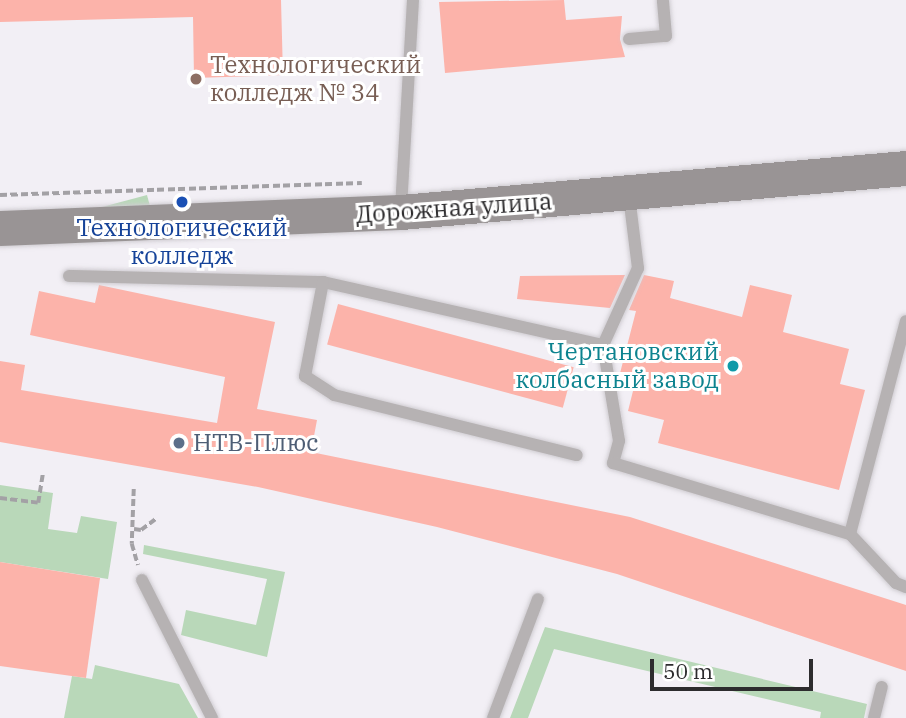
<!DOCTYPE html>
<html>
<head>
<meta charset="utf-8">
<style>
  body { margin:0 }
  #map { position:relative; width:906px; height:718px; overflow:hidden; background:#f2eff5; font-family:"IBM Plex Serif",serif }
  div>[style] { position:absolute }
  .green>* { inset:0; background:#b9d8b9; transform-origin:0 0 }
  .building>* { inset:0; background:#fcb3aa; transform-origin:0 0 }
  .path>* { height:3.5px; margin-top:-1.75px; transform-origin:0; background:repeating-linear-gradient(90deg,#a3a1a5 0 7px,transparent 0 10.5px) }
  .roads { filter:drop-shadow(0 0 2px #cfccd1) drop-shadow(0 0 2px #cfccd1) }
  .service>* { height:12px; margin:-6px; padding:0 6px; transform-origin:6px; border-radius:6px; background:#b6b2b3 }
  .secondary>* { height:35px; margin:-17.5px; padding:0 17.5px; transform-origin:17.5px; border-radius:17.5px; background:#999495 }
  .dots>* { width:19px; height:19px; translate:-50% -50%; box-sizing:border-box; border:4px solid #fff; border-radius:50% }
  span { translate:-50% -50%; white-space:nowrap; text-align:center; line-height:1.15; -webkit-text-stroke:6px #fff; paint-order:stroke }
  .education-label { font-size:24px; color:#785e54 }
  .left { translate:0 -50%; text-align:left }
  .street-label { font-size:24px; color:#2d2c2e }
  .transit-label { font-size:24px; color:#164399 }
  .culture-label { font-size:24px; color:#0d838f }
  .right { translate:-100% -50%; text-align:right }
  .service-label { font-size:24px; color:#4e5e75 }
  .scale { position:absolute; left:650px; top:659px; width:163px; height:32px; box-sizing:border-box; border:4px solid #2d2c2e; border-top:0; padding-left:9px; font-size:21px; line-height:24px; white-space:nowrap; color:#2d2c2e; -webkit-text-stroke:5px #fff; paint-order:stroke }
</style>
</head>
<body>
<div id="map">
  <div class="green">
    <div style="left:147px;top:195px;width:11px;height:147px;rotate:75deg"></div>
    <div style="clip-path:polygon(0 485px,53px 493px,48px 529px,77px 533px,81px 516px,117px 522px,108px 579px,0 562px)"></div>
    <div style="clip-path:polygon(144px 545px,285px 572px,267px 657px,181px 635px,186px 610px,256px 625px,267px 579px,143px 554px)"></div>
    <div style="clip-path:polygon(545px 627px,867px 704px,864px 718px,820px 718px,821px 712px,554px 649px,528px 718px,510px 718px)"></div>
    <div style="clip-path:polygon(95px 665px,179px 684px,198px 718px,64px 718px,72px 676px,92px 679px)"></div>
  </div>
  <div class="building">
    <div style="clip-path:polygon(0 0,281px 0,283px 75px,194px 78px,193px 17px,0 22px)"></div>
    <div style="clip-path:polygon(564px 0,566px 20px,622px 16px,620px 39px,625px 57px,445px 73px,439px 2px)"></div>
    <div style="clip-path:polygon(625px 275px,610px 308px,517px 299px,520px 276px)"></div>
    <div style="clip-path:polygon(644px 275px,674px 281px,670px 298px,742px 317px,750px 285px,792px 295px,783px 332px,849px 349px,840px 384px,865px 390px,839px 490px,658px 443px,664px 420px,628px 411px,634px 387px,618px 381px,636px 311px,629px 310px)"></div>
    <div style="clip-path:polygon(99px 285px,275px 322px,257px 409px,317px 420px,311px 452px,630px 517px,906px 605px,906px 671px,617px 574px,437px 527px,258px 487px,0 442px,0 361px,25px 365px,21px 390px,217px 423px,225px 377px,30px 335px,39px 291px,95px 303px)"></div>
    <div style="left:338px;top:304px;width:244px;height:42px;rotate:15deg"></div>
    <div style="clip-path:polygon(0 562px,100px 578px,86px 678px,0 666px)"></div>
  </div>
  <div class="path">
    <div style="left:0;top:195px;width:362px;rotate:-1.9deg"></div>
    <div style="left:134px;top:489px;width:55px;rotate:92.1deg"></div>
    <div style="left:132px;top:544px;width:22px;rotate:74deg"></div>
    <div style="left:0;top:498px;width:38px;rotate:7deg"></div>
    <div style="left:38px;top:503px;width:30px;rotate:-81deg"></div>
    <div style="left:134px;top:529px;width:7px;rotate:8deg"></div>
    <div style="left:141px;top:530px;width:20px;rotate:-37deg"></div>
  </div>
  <div class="roads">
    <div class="service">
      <div style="left:629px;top:39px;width:37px;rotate:-5deg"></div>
      <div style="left:666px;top:36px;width:36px;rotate:-95deg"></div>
      <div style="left:629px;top:196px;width:73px;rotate:82.9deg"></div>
      <div style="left:638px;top:268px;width:85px;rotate:114.4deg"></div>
      <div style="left:603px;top:345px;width:97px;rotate:80.5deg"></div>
      <div style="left:619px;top:441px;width:23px;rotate:105deg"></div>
      <div style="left:613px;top:463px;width:247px;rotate:16.7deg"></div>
      <div style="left:850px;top:534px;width:67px;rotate:46.8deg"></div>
      <div style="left:896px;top:583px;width:11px;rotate:22deg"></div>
      <div style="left:401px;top:208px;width:208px;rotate:-86.7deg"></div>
      <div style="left:69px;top:276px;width:254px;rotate:1.4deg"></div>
      <div style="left:323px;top:282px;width:287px;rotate:12.7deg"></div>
      <div style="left:323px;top:282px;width:96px;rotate:100.8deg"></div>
      <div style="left:305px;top:376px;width:35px;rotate:33deg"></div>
      <div style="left:334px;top:395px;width:250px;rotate:13.9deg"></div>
      <div style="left:850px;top:534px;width:220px;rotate:-75.3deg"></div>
      <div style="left:142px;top:580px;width:155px;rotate:63.1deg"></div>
      <div style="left:493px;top:718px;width:127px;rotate:-69.3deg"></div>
      <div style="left:874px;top:718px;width:32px;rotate:-76deg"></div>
    </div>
    <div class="secondary">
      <div style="left:0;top:228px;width:401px;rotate:-2.3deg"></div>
      <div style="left:401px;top:212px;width:507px;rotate:-4.98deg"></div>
    </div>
  </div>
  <div class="dots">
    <div style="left:196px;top:79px;background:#8d6e63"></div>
    <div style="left:182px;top:202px;background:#1a4fb4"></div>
    <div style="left:733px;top:366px;background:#0f9aa8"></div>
    <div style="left:179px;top:443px;background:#5c6f8a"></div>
  </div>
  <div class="education-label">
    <span class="left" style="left:210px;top:79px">Технологический<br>колледж № 34</span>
  </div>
  <div class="street-label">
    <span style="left:454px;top:208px;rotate:-4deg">Дорожная улица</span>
  </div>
  <div class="transit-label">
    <span style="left:182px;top:242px">Технологический<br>колледж</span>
  </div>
  <div class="culture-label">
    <span class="right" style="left:719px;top:366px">Чертановский<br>колбасный завод</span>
  </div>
  <div class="service-label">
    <span class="left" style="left:193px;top:443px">НТВ-Плюс</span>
  </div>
  <div class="scale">50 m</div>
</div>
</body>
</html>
